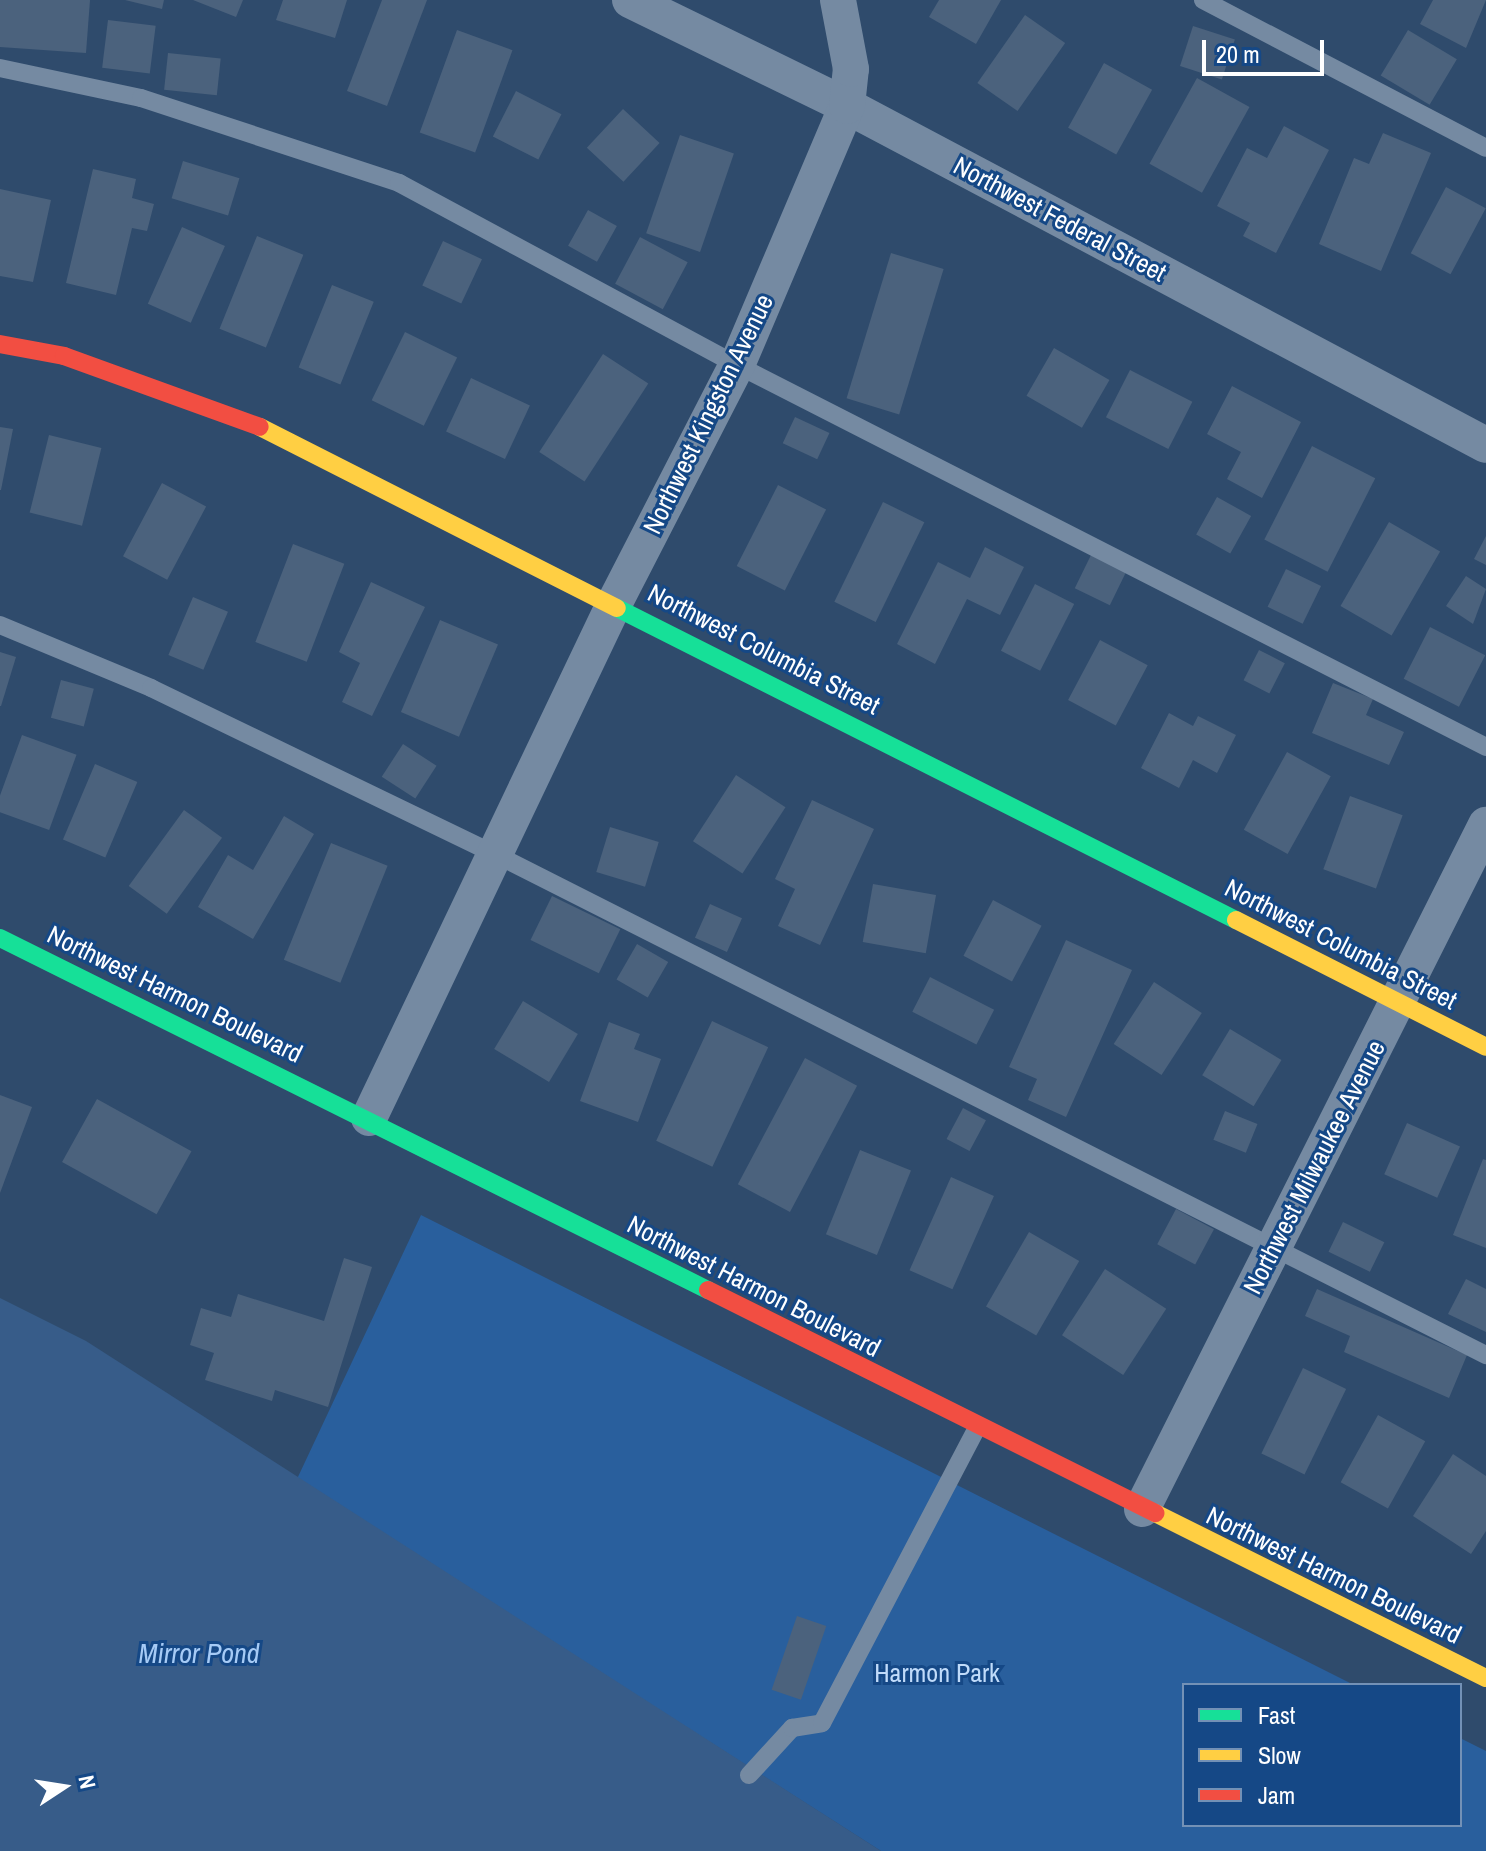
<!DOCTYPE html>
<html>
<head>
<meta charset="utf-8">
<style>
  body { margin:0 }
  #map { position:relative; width:1486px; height:1851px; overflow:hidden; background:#2f4b6c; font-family:"Archivo Narrow",sans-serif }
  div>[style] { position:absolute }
  .green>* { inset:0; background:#295f9d }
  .water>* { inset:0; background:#375c89 }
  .building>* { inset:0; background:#4b627d; transform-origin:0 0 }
  .lane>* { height:18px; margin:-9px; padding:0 9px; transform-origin:9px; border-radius:9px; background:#758aa2 }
  .street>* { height:36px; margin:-18px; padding:0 18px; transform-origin:18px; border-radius:18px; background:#758aa2 }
  .fast>* { height:18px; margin:-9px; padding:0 9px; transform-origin:9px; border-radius:9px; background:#16e098 }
  .slow>* { height:18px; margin:-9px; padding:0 9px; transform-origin:9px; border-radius:9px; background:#ffcf43 }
  .jam>* { height:18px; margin:-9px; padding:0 9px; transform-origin:9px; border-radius:9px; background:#f24e42 }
  span { translate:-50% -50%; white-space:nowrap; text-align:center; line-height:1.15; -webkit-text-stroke:6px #154886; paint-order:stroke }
  .street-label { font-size:26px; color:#fff }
  .park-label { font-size:26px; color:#c0dbfa }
  .water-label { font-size:28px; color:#a6cbf6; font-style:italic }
  .legend { position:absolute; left:1182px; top:1683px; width:280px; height:144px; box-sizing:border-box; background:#154886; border:2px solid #7391b6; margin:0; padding:10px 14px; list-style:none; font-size:24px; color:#fff }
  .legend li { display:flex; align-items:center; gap:16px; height:40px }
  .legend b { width:40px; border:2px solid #7391b6 }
  .north { position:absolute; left:24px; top:1747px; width:80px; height:80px; -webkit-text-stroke:6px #154886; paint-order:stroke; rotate:78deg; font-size:22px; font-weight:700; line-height:32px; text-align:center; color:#fff }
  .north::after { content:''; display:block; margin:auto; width:28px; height:36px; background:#fff; clip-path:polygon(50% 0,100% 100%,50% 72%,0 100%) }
  .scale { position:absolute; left:1202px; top:40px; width:122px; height:36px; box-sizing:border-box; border:4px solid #fff; border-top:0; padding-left:10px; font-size:24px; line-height:28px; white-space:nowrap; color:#fff; -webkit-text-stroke:6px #154886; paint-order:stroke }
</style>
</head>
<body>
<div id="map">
  <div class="green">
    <div style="clip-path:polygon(421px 1215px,1354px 1685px,1184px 1685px,1184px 1825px,1460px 1825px,1460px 1738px,1486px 1751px,1486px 1851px,881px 1851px,297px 1479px)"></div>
  </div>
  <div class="water">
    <div style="clip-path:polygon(0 1298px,86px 1341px,881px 1851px,0 1851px)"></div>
  </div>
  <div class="building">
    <div style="clip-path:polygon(0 0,90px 0,86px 53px,0 47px)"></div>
    <div style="clip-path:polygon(125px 0,164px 0,162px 9px)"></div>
    <div style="clip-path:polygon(193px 0,243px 0,236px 17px)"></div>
    <div style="clip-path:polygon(283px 0,347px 0,335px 38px,276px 20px)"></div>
    <div style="clip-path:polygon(382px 0,427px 0,387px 106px,347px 91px)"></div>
    <div style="clip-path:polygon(939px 0,1001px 0,976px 44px,929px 17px)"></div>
    <div style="clip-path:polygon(1433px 0,1486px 0,1466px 48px,1420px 24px)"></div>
    <div style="left:1025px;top:15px;width:49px;height:83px;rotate:35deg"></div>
    <div style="left:108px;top:20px;width:48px;height:48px;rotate:7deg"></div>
    <div style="left:1193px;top:26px;width:44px;height:42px;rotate:18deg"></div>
    <div style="left:457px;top:30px;width:59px;height:109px;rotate:20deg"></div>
    <div style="left:1408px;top:30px;width:57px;height:53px;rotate:31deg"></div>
    <div style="left:168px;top:53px;width:53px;height:37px;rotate:6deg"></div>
    <div style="left:1104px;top:63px;width:55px;height:74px;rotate:29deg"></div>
    <div style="left:1197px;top:78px;width:60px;height:98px;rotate:29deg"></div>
    <div style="left:516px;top:91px;width:51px;height:51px;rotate:27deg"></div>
    <div style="left:623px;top:109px;width:50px;height:53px;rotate:43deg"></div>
    <div style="clip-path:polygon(1284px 126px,1329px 150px,1276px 253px,1243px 236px,1250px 223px,1217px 206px,1247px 148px,1267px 158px)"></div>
    <div style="clip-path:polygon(1383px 133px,1431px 153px,1381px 271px,1319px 244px,1354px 158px,1369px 164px)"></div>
    <div style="left:680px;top:135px;width:57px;height:104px;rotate:19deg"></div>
    <div style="left:183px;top:161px;width:59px;height:39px;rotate:17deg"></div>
    <div style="clip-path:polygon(93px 169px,136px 179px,132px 198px,154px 204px,147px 231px,132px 228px,116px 295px,66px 283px)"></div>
    <div style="left:1446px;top:187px;width:45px;height:75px;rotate:28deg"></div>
    <div style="clip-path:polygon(0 189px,51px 200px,33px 282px,0 276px)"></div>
    <div style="left:588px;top:210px;width:33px;height:41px;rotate:29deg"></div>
    <div style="left:182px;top:227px;width:47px;height:84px;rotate:24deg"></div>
    <div style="left:257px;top:236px;width:50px;height:100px;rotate:22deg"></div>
    <div style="left:640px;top:237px;width:54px;height:53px;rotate:28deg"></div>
    <div style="left:443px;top:241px;width:43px;height:49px;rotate:25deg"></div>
    <div style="left:891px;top:253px;width:55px;height:152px;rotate:17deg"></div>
    <div style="left:332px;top:285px;width:45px;height:89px;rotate:22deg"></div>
    <div style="left:405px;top:332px;width:58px;height:76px;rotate:26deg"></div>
    <div style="left:1054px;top:348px;width:64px;height:55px;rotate:30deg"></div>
    <div style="left:603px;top:354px;width:54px;height:117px;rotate:33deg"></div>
    <div style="left:1130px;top:370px;width:70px;height:53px;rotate:27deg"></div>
    <div style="left:471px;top:378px;width:65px;height:59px;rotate:25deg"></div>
    <div style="clip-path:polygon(1232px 386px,1301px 422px,1262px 498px,1227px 479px,1241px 452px,1207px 434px)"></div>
    <div style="left:795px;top:417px;width:38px;height:29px;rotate:25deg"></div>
    <div style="clip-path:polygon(0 427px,13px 429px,1px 490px,0 490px)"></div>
    <div style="left:49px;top:435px;width:54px;height:80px;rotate:14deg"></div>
    <div style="left:1312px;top:446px;width:71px;height:105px;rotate:27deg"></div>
    <div style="left:162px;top:483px;width:50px;height:83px;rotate:28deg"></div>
    <div style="left:778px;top:485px;width:54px;height:91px;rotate:27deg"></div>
    <div style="left:1217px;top:497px;width:39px;height:43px;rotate:29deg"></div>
    <div style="left:883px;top:502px;width:46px;height:111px;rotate:26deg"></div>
    <div style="left:1389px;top:522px;width:59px;height:97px;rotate:30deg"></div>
    <div style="clip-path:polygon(1486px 536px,1486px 565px,1474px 559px)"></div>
    <div style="left:293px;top:544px;width:55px;height:105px;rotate:21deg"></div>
    <div style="clip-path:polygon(985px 547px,1024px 567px,1000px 615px,967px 599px,935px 664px,897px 644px,938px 562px,970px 578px)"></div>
    <div style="left:1091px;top:555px;width:39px;height:37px;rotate:26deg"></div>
    <div style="left:1286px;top:569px;width:39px;height:42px;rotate:26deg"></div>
    <div style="clip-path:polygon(1466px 576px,1486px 589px,1473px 624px,1446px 606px)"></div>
    <div style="clip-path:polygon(371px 582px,425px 607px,372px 716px,342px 702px,360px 663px,339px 652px)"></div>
    <div style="left:1035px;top:584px;width:44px;height:75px;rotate:27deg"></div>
    <div style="left:193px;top:597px;width:38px;height:63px;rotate:23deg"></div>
    <div style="left:440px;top:620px;width:63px;height:100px;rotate:23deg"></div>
    <div style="left:1430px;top:627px;width:62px;height:58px;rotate:27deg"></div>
    <div style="left:1100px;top:640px;width:54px;height:68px;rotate:28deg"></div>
    <div style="left:1259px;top:650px;width:29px;height:34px;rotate:27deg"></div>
    <div style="clip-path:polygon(0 652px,16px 657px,1px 706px,0 706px)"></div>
    <div style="left:61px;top:680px;width:34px;height:39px;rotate:15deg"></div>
    <div style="clip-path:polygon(1333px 683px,1373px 699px,1366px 715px,1404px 732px,1389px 765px,1312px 733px)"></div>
    <div style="clip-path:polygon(1169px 713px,1193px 726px,1198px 716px,1236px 735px,1217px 773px,1193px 760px,1179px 788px,1141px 768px)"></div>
    <div style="left:22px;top:735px;width:58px;height:80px;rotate:20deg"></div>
    <div style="left:403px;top:744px;width:40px;height:39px;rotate:33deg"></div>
    <div style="left:1287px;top:752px;width:50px;height:89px;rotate:29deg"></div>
    <div style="left:95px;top:764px;width:46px;height:82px;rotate:23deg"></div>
    <div style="left:736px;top:775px;width:59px;height:79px;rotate:33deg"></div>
    <div style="left:1350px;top:796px;width:56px;height:78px;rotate:20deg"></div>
    <div style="clip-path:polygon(812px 800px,874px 829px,820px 945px,778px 926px,795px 889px,775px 879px)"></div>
    <div style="left:184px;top:810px;width:47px;height:94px;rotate:36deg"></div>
    <div style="clip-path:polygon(284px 816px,314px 834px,253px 939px,198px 907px,228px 855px,253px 870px)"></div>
    <div style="left:610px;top:827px;width:51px;height:47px;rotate:17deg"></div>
    <div style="left:331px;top:843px;width:61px;height:126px;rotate:22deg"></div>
    <div style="left:873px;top:884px;width:64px;height:59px;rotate:10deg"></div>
    <div style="left:552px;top:896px;width:76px;height:49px;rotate:26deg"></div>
    <div style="left:993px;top:900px;width:55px;height:63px;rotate:28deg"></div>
    <div style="left:710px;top:904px;width:35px;height:37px;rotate:24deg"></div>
    <div style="clip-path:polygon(1066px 940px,1132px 970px,1066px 1117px,1028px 1100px,1037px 1079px,1009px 1067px)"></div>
    <div style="left:637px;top:944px;width:36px;height:41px;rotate:30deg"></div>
    <div style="left:930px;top:977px;width:72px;height:39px;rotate:27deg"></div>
    <div style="left:1154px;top:982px;width:57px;height:74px;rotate:33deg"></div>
    <div style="left:523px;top:1001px;width:64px;height:56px;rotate:31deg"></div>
    <div style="left:712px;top:1021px;width:62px;height:132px;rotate:25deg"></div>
    <div style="clip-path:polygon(609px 1022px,640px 1034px,634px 1049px,661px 1059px,638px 1122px,580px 1101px)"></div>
    <div style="left:1230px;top:1029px;width:60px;height:54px;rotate:31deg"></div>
    <div style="left:805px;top:1058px;width:59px;height:143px;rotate:28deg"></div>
    <div style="clip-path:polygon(0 1095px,32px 1107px,0 1193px)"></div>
    <div style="left:97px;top:1099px;width:108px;height:72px;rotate:29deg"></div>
    <div style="left:963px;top:1108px;width:26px;height:35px;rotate:28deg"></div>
    <div style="left:1225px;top:1111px;width:35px;height:31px;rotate:22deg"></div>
    <div style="left:1407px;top:1123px;width:58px;height:56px;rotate:24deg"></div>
    <div style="left:860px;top:1150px;width:55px;height:91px;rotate:22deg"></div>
    <div style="clip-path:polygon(1483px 1159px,1486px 1160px,1486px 1248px,1453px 1235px)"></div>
    <div style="left:951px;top:1177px;width:47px;height:102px;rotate:24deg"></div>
    <div style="left:1176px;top:1209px;width:43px;height:40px;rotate:28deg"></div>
    <div style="left:1343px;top:1222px;width:46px;height:33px;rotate:26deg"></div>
    <div style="left:1029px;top:1232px;width:58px;height:86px;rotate:30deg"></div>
    <div style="clip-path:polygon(344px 1258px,372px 1267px,328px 1407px,275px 1390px,272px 1401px,205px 1380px,214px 1353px,190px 1345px,201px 1308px,231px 1317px,238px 1294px,324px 1321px)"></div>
    <div style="left:1105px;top:1269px;width:73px;height:79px;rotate:33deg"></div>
    <div style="clip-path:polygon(1466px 1279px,1486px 1289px,1486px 1332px,1448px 1314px)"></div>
    <div style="clip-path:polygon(1317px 1289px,1467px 1355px,1449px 1398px,1344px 1352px,1350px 1336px,1305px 1316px)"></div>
    <div style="left:1303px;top:1368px;width:48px;height:95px;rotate:26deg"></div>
    <div style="left:1378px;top:1415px;width:54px;height:77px;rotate:29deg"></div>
    <div style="clip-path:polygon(1453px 1454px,1486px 1476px,1486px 1531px,1471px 1554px,1413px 1516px)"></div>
    <div style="left:797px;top:1616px;width:31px;height:78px;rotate:19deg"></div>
  </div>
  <div class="lane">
    <div style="left:1203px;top:0;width:319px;rotate:27.6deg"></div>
    <div style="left:0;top:68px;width:144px;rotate:12deg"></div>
    <div style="left:141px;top:98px;width:272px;rotate:18.2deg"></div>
    <div style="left:399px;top:183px;width:384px;rotate:28.3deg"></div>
    <div style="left:737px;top:365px;width:841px;rotate:27.02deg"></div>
    <div style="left:0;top:625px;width:164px;rotate:22.6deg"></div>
    <div style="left:151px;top:688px;width:380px;rotate:25.8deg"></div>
    <div style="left:493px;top:853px;width:1113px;rotate:26.82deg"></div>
    <div style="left:749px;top:1775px;width:64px;rotate:-47.5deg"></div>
    <div style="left:792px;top:1728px;width:30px;rotate:-9deg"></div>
    <div style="left:822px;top:1723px;width:333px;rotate:-62.3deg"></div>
  </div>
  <div class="street">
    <div style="left:630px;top:0;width:242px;rotate:26deg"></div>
    <div style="left:847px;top:106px;width:723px;rotate:27.95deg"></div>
    <div style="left:369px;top:1118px;width:572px;rotate:-64.51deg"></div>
    <div style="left:615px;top:602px;width:267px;rotate:-62.8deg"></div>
    <div style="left:737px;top:365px;width:281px;rotate:-67deg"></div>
    <div style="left:847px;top:106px;width:37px;rotate:-84deg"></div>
    <div style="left:851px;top:69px;width:70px;rotate:-100.7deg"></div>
    <div style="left:1142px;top:1509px;width:766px;rotate:-63.3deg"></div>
  </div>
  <div class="fast">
    <div style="left:617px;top:608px;width:693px;rotate:26.75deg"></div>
    <div style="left:0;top:938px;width:791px;rotate:26.44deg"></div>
  </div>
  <div class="slow">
    <div style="left:260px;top:427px;width:400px;rotate:26.9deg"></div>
    <div style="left:1236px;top:920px;width:280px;rotate:26.9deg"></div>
    <div style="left:1155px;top:1513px;width:370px;rotate:26.5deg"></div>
  </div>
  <div class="jam">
    <div style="left:0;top:344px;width:65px;rotate:10.6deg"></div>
    <div style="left:64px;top:356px;width:208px;rotate:19.9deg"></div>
    <div style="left:708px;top:1290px;width:500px;rotate:26.5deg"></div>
  </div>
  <div class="street-label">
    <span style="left:1060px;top:219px;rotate:28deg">Northwest Federal Street</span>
    <span style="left:708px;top:414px;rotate:-64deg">Northwest Kingston Avenue</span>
    <span style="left:764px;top:649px;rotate:27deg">Northwest Columbia Street</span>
    <span style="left:1341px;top:944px;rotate:27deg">Northwest Columbia Street</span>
    <span style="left:175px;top:994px;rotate:26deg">Northwest Harmon Boulevard</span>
    <span style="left:1314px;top:1167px;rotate:-63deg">Northwest Milwaukee Avenue</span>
    <span style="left:754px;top:1286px;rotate:27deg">Northwest Harmon Boulevard</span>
    <span style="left:1334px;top:1575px;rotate:26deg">Northwest Harmon Boulevard</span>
  </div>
  <div class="park-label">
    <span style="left:937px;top:1673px">Harmon Park</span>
  </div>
  <div class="water-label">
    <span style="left:199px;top:1653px">Mirror Pond</span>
  </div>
  <ul class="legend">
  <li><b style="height:10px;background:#16e098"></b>Fast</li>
  <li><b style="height:10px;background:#ffcf43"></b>Slow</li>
  <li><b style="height:10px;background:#f24e42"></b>Jam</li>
  </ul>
  <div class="north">N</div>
  <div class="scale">20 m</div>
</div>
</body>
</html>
